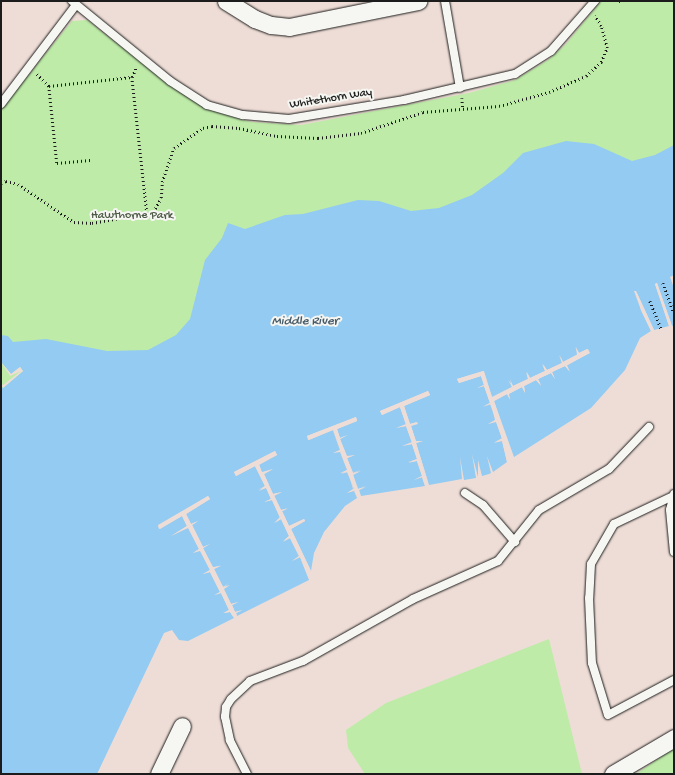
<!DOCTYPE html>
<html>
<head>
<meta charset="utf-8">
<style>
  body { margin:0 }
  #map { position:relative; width:675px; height:775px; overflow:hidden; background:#eeddd6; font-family:"Gochi Hand",sans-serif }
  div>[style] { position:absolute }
  .green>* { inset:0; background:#beeba8 }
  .water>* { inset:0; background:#93cbf2 }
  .pier>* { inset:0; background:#eeddd6 }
  .path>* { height:2.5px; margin-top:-1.25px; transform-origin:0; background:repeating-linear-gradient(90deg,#1c1c1c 0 1px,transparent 0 4px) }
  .roads { filter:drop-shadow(0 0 1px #1c1c1c) drop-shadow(0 0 1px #1c1c1c) }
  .lane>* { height:8px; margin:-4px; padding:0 4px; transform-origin:4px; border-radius:4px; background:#f6f6f2 }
  .street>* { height:17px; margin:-8.5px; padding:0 8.5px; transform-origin:8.5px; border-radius:8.5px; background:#f6f6f2 }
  span { translate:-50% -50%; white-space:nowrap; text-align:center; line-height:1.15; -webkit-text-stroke:4px #f6f6f2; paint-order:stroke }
  .street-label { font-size:12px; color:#1c1c1c }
  .park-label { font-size:12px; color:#4d5a46 }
  .water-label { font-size:13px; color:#465967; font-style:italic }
  .frame { position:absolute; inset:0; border:2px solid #1c1c1c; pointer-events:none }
</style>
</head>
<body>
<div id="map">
  <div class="green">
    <div style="clip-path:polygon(601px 1px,674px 1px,674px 159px,189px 340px,1px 401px,1px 109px,72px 21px,87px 20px,176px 90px,217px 112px,251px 122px,301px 125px,469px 93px,515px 80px,548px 60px,566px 44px)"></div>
    <div style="clip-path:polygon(549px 639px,582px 774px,365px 774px,348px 748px,346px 730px,386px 703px)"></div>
    <div style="clip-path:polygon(674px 748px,674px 774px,636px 774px)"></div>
  </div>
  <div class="water">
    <div style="clip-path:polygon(566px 141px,594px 144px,632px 161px,655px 155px,674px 145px,674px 275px,670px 277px,674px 288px,674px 325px,672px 326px,657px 283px,655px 284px,669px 326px,654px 330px,636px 291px,641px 310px,651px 331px,640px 338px,625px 370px,591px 408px,514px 457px,494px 401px,507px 394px,511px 400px,508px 394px,522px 387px,525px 393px,524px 386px,536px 380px,541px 385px,538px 379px,551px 373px,555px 379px,552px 372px,565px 366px,569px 371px,566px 366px,589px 353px,587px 349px,579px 353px,575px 347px,578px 354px,563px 362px,559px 355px,562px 363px,547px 370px,543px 364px,545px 371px,530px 378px,526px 372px,528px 379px,513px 386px,510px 379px,512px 387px,492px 397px,483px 371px,457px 379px,459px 383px,481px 376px,484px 385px,477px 388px,484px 386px,490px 403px,483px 406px,490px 404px,496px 420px,488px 424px,496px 421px,502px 439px,494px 442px,502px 440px,507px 462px,493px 472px,487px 456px,491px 473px,489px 474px,482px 476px,478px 460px,478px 477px,472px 454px,476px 478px,464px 480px,460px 457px,462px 479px,429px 485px,416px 443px,423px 441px,416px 442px,411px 426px,418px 424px,417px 422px,410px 424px,404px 406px,430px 395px,428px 391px,380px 411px,382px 415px,400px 407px,406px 425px,396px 428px,406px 426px,412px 443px,402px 446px,412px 444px,417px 459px,408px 463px,417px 461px,422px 476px,414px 480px,422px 477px,425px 486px,361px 496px,359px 490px,366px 486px,358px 489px,353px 474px,360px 470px,353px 473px,347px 458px,355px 455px,347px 457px,340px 439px,347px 435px,340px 438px,337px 429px,357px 421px,356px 417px,307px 436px,309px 440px,333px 430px,340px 450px,333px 453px,340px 451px,347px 470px,341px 474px,347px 472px,354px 489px,347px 493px,354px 490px,357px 498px,345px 506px,324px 532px,314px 553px,311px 571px,291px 529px,305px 521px,304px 519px,289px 526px,282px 511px,288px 508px,281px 510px,274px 495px,282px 492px,273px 494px,264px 474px,273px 469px,262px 473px,259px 464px,277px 455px,275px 451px,234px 472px,236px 476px,255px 466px,265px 486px,258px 490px,266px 487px,271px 499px,264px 502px,272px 500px,280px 518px,275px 523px,281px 519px,289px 536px,283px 541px,290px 538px,299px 556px,292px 561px,300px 557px,309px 580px,237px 616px,236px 613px,242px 610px,235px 612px,232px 605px,238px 602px,231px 604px,223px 588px,229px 583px,223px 587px,214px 569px,221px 565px,213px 568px,203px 548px,210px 544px,203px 547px,192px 525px,198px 521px,191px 524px,186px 514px,210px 499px,208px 496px,158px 525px,160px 529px,182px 516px,187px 526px,171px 536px,188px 527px,199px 549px,193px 553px,200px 550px,210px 570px,203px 574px,210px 572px,220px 592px,215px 595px,221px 593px,229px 610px,224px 613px,230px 612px,234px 618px,188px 641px,179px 640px,172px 630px,164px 633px,97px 774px,1px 774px,1px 386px,3px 388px,23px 371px,20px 367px,11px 374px,1px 362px,1px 335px,8px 336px,13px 342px,46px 339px,107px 351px,148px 350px,176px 335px,190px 319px,205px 260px,222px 238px,228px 223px,245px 229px,285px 215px,303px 214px,358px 200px,379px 201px,411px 211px,439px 208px,472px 195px,503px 173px,523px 153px)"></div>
  </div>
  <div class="pier">
    <div style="clip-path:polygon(657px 283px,672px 326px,669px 326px,655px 284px)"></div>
    <div style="clip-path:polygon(634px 291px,636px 291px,654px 330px,651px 331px,641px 310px)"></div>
    <div style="clip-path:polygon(576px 347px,579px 353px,588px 349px,590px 353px,567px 365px,570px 372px,565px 366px,552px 372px,555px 379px,551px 373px,538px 379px,541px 386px,536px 380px,524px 386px,525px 393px,522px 387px,509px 394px,510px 400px,507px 394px,494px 401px,513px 459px,492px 399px,565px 364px,587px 352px,490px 398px,509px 454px,507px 462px,502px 441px,494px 443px,502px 438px,496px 422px,488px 424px,495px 420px,491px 404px,483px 407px,490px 403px,484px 386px,477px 388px,484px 385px,481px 376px,459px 383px,457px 379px,484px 371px,492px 397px,512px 387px,508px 380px,513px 386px,528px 379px,527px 372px,530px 378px,545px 371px,542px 364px,547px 370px,562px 363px,560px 355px,563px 362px,577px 355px)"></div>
    <div style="clip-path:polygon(1px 362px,11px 374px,20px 367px,23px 371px,3px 388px,1px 384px,3px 385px,21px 371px,10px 376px)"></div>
    <div style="clip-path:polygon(428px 391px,430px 395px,404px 406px,410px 424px,417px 422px,411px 426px,416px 441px,423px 441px,416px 443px,429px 485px,402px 406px,427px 394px,383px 412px,402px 406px,424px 475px,425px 486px,422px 477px,414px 480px,422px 476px,417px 461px,408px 462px,417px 459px,412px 444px,402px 446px,412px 442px,406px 426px,396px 428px,406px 424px,400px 407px,382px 415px,380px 411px)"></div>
    <div style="clip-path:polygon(356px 417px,357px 421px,337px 429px,340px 438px,348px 435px,340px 439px,347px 456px,355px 455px,347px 458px,353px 473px,361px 471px,353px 475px,358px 489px,366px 487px,359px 490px,361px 496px,335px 429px,355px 420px,332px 428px,357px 498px,354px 491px,347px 493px,353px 489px,348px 472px,340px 473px,347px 470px,340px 452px,333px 453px,340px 450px,333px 430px,308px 440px,307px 436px)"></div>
    <div style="clip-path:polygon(275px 451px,277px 455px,259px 465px,262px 472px,273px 469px,264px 474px,273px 494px,282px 492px,274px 496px,281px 510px,288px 509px,282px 511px,289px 526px,304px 519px,305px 521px,291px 529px,311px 571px,302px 558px,309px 579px,300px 557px,292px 561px,299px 556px,290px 538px,283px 542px,289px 536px,281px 519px,274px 523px,280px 517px,272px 500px,264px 502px,271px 499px,266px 488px,259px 491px,265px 486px,255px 466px,236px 476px,234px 472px)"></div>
    <div style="clip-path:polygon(208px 496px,210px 499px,186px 514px,191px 524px,198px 521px,192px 525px,203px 547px,210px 544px,203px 548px,213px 567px,221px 566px,214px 569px,223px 587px,230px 585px,224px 589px,231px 604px,239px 602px,232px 605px,235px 612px,243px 610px,236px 613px,237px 616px,233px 613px,212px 569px,184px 514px,207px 498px,181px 514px,212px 569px,234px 618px,230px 612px,223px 613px,229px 610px,221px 593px,214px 595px,220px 592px,210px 572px,203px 574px,210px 570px,200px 551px,193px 553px,199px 549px,188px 528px,171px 536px,187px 526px,182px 516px,159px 529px,158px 526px)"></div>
  </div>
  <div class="path">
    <div style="left:620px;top:1px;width:3px;rotate:45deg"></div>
    <div style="left:37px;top:74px;width:17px;rotate:45deg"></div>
    <div style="left:49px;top:86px;width:77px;rotate:84.1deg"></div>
    <div style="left:57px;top:163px;width:36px;rotate:-5deg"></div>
    <div style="left:132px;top:77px;width:137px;rotate:83.7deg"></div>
    <div style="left:49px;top:86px;width:83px;rotate:-6.2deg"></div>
    <div style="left:132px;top:77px;width:10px;rotate:-66deg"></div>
    <div style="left:462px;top:98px;width:11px;rotate:85deg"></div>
    <div style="left:1px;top:183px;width:5px;rotate:-22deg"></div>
    <div style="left:6px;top:181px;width:12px;rotate:14deg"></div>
    <div style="left:18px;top:184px;width:68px;rotate:34.2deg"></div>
    <div style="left:74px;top:222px;width:18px;rotate:3deg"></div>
    <div style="left:92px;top:223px;width:62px;rotate:-10.2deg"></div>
    <div style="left:153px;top:212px;width:16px;rotate:-60deg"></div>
    <div style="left:161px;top:198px;width:16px;rotate:-86deg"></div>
    <div style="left:162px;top:182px;width:36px;rotate:-71deg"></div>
    <div style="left:174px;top:148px;width:35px;rotate:-35deg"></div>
    <div style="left:203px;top:128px;width:9px;rotate:-13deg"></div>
    <div style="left:212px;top:126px;width:27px;rotate:4deg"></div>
    <div style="left:239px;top:128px;width:39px;rotate:12deg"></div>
    <div style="left:277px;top:136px;width:41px;rotate:2.8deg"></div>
    <div style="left:318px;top:138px;width:43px;rotate:-6.6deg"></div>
    <div style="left:361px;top:133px;width:65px;rotate:-18.7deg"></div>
    <div style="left:423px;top:112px;width:76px;rotate:-4.5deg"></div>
    <div style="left:499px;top:106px;width:52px;rotate:-15.6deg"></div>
    <div style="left:549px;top:92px;width:40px;rotate:-23.4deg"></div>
    <div style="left:586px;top:76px;width:21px;rotate:-43deg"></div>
    <div style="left:601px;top:62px;width:15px;rotate:-67deg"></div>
    <div style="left:607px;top:48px;width:23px;rotate:-105deg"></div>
    <div style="left:601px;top:26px;width:12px;rotate:-121deg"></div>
    <div style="left:663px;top:283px;width:32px;rotate:70deg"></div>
    <div style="left:650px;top:301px;width:31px;rotate:68deg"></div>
  </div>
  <div class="roads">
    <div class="lane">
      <div style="left:72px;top:1px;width:127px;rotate:39.2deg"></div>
      <div style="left:170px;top:81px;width:44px;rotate:33deg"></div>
      <div style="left:207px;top:105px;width:37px;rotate:16deg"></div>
      <div style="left:243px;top:115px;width:46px;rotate:5deg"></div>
      <div style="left:289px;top:119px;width:117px;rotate:-9.4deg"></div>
      <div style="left:404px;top:100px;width:114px;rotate:-13.2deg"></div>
      <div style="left:515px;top:74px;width:43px;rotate:-32.6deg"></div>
      <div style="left:551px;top:51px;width:67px;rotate:-48.7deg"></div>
      <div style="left:445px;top:1px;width:88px;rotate:80.2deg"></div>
      <div style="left:1px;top:104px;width:124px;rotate:-52.9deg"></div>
      <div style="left:465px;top:493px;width:22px;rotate:34deg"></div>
      <div style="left:483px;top:505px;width:49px;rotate:49.1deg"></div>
      <div style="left:674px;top:494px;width:16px;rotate:104deg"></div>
      <div style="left:670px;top:510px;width:42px;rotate:84.6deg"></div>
      <div style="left:673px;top:496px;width:65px;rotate:154.6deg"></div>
      <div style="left:614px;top:524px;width:46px;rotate:119.9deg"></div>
      <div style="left:591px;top:564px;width:34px;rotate:93deg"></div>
      <div style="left:589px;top:598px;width:65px;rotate:87.4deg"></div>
      <div style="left:592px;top:663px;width:54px;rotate:72.9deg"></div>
      <div style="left:608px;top:715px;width:75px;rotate:-27.9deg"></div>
      <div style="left:247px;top:774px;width:38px;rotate:-117deg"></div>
      <div style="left:230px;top:740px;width:24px;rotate:-102deg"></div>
      <div style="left:225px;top:717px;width:10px;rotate:-84deg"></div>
      <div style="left:226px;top:707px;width:9px;rotate:-58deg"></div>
      <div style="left:231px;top:699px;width:26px;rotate:-43deg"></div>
      <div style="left:250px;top:681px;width:57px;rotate:-20.7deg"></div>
      <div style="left:303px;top:661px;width:126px;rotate:-29.4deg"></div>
      <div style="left:413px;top:599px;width:93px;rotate:-24.1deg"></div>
      <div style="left:498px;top:561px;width:65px;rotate:-51.2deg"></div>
      <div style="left:539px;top:510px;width:81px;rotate:-30.4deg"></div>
      <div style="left:609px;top:469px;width:58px;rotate:-46.4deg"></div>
    </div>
    <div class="street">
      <div style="left:226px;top:1px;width:34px;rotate:32deg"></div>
      <div style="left:255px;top:19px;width:17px;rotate:21deg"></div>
      <div style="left:271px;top:25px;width:18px;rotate:6deg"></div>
      <div style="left:289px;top:27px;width:132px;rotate:-11.4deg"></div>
      <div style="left:159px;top:774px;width:53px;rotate:-64.4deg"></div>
      <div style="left:613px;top:774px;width:71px;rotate:-30.5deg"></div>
    </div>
  </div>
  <div class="street-label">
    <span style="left:331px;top:100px;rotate:-9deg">Whitethorn Way</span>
  </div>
  <div class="park-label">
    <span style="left:132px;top:217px">Hawthorne Park</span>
  </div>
  <div class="water-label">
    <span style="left:305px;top:322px">Middle River</span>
  </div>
  <div class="frame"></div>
</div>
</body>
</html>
